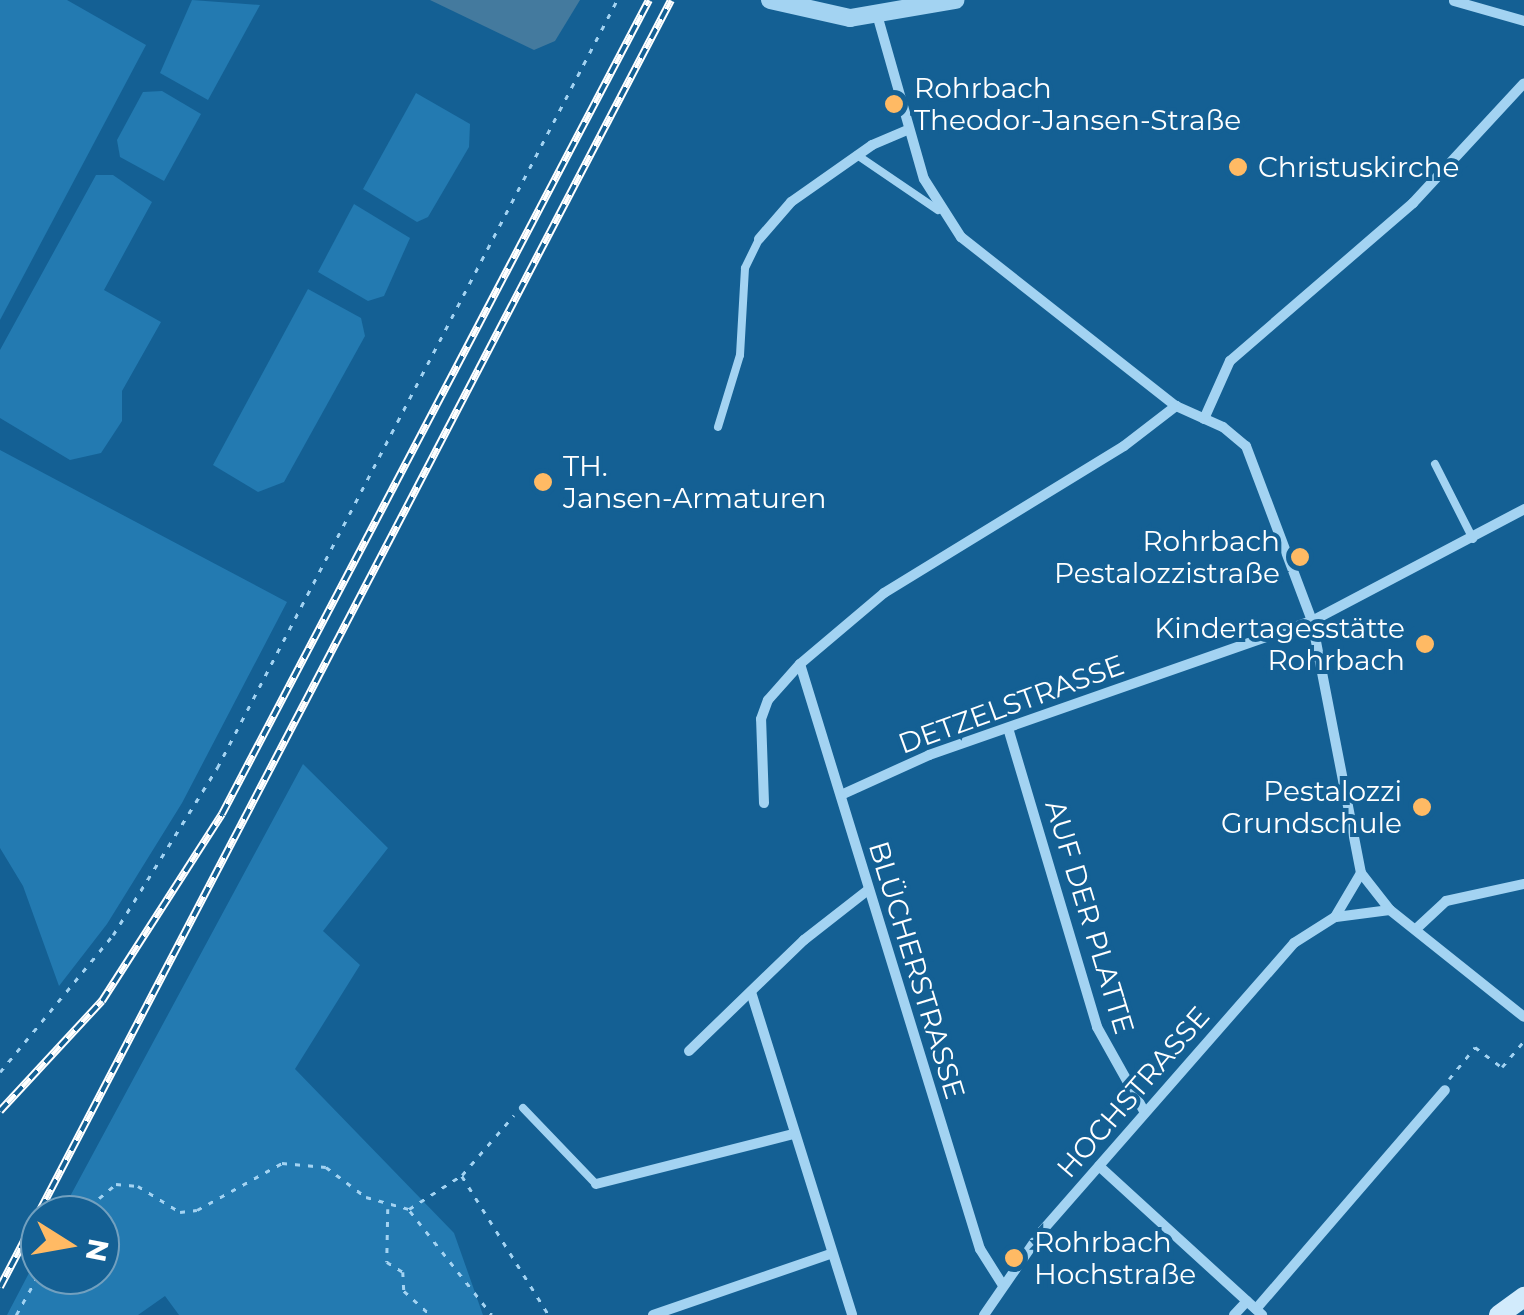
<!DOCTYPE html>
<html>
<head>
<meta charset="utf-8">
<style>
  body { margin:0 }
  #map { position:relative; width:1524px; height:1315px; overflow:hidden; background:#146094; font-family:Montserrat,sans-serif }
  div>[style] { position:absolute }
  .green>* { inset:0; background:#237ab1 }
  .water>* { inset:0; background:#447a9e }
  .path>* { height:2.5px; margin-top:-1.25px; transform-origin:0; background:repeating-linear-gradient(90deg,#a3d3f2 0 5px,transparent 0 13px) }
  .service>* { height:8px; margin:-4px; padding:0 4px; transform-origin:4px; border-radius:4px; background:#a3d3f2 }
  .minor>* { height:10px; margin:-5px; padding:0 5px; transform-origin:5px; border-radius:5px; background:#a3d3f2 }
  .tertiary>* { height:18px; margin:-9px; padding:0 9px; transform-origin:9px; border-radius:9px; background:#a3d3f2 }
  .secondary>* { height:20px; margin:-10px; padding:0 10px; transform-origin:10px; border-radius:10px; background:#d2ebfc }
  .rail>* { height:8px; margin-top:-4px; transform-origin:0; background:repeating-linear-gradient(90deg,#146094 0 11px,#fff 0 22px); box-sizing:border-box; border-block:2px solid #fff }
  .dots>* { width:28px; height:28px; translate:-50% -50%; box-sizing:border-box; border:5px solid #146094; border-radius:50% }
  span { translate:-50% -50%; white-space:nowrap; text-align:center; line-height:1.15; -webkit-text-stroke:8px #146094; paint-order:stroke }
  .poi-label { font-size:28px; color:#fff }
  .left { translate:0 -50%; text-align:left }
  .right { translate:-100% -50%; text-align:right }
  .street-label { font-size:28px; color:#fff }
  .north { position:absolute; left:20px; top:1195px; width:100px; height:100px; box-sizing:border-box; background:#146094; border:2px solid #72a0bf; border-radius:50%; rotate:101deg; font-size:28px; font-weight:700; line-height:40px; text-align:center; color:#fff }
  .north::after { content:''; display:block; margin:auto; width:35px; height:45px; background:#ffba64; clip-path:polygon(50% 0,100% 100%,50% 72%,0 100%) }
</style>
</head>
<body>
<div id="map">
  <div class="green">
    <div style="clip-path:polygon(0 0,67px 0,146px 45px,0 320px)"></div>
    <div style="clip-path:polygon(192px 0,260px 5px,208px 100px,160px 73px)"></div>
    <div style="clip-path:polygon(162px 91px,201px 114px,164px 181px,120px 157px,117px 140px,143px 92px)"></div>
    <div style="clip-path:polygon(416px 93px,470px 124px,469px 147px,428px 217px,417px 222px,363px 189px)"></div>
    <div style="clip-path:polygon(96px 175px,113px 175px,152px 202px,104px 290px,161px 322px,122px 391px,122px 421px,101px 453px,70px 460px,0 418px,0 350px)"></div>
    <div style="clip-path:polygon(354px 204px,410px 238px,384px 296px,368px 301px,318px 272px)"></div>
    <div style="clip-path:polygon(308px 289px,361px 318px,365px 336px,284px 482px,258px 492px,213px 465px)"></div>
    <div style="clip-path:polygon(0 450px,287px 602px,182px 803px,107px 924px,59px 986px,23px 886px,0 848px)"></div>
    <div style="clip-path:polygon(303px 764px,388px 848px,323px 931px,360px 965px,295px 1069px,454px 1233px,483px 1315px,179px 1315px,165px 1296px,138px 1315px,7px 1315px,40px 1252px,40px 1275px,100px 1275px,100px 1215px,60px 1215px)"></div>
  </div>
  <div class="water">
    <div style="clip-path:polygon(430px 0,580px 0,555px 41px,534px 50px)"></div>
  </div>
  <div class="path">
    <div style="left:0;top:1072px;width:178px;rotate:-50.5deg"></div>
    <div style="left:113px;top:935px;width:197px;rotate:-58.1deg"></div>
    <div style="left:217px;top:768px;width:866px;rotate:-62.49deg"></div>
    <div style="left:1449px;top:1079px;width:41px;rotate:-50.9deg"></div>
    <div style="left:1475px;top:1047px;width:34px;rotate:37deg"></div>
    <div style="left:1502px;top:1067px;width:34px;rotate:-50deg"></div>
    <div style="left:462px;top:1176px;width:164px;rotate:58deg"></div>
    <div style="left:388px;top:1209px;width:53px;rotate:91.1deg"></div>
    <div style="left:387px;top:1262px;width:19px;rotate:32deg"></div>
    <div style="left:403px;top:1272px;width:19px;rotate:87deg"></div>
    <div style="left:404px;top:1291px;width:36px;rotate:42deg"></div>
    <div style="left:410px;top:1211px;width:132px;rotate:51.7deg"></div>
    <div style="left:79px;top:1215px;width:48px;rotate:-40deg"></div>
    <div style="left:116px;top:1184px;width:22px;rotate:5deg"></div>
    <div style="left:138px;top:1186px;width:49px;rotate:31.8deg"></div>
    <div style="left:180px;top:1212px;width:17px;rotate:-7deg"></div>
    <div style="left:197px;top:1210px;width:97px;rotate:-28.9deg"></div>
    <div style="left:282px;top:1163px;width:44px;rotate:5.2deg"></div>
    <div style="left:326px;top:1167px;width:50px;rotate:36.9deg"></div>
    <div style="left:366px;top:1197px;width:45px;rotate:15.6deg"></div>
    <div style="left:409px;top:1209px;width:63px;rotate:-32.7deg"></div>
    <div style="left:462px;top:1175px;width:79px;rotate:-49.1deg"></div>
    <div style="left:16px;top:1315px;width:49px;rotate:-60.8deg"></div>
  </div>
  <div class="service">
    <div style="left:857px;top:155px;width:98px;rotate:34.2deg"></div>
    <div style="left:718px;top:427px;width:75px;rotate:-73deg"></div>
    <div style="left:740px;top:355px;width:87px;rotate:-86.7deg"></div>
    <div style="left:745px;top:268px;width:32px;rotate:-64deg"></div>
    <div style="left:1435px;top:464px;width:84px;rotate:63.1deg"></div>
    <div style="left:523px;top:1108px;width:105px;rotate:46.2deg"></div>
  </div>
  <div class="minor">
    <div style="left:1454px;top:1px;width:73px;rotate:15.9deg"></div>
    <div style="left:878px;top:18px;width:167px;rotate:74.1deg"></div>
    <div style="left:924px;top:179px;width:69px;rotate:57.5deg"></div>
    <div style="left:961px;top:237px;width:273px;rotate:38.2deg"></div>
    <div style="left:1176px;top:406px;width:51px;rotate:24.1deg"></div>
    <div style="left:1223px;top:427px;width:30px;rotate:40deg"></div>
    <div style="left:1246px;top:446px;width:187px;rotate:69.3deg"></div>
    <div style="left:1312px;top:621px;width:257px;rotate:79deg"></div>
    <div style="left:1361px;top:873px;width:47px;rotate:51.9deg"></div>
    <div style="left:1390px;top:910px;width:171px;rotate:38.6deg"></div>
    <div style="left:759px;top:239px;width:49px;rotate:-49.1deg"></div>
    <div style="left:791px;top:202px;width:99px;rotate:-35.1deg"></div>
    <div style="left:872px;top:145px;width:39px;rotate:-23deg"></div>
    <div style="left:1204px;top:419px;width:64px;rotate:-65.9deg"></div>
    <div style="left:1230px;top:361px;width:242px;rotate:-40.8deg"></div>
    <div style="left:1413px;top:203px;width:163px;rotate:-47.2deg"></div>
    <div style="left:800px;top:664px;width:612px;rotate:72.9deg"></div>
    <div style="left:980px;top:1249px;width:41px;rotate:57.8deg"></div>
    <div style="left:1008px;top:728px;width:312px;rotate:73.4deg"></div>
    <div style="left:1097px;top:1027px;width:98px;rotate:60.8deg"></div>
    <div style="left:841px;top:795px;width:97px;rotate:-24.4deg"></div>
    <div style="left:929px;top:755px;width:406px;rotate:-19.3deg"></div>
    <div style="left:1312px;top:621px;width:240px;rotate:-27.8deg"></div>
    <div style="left:764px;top:803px;width:84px;rotate:-92deg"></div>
    <div style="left:761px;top:719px;width:20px;rotate:-70deg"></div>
    <div style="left:768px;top:700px;width:48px;rotate:-48.4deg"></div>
    <div style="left:800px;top:664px;width:110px;rotate:-40.2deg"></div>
    <div style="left:884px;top:593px;width:281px;rotate:-31.5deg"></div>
    <div style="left:1124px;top:446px;width:66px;rotate:-37.6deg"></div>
    <div style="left:1336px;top:917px;width:54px;rotate:-7.4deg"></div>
    <div style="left:1416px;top:929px;width:41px;rotate:-43deg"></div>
    <div style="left:1446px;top:901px;width:80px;rotate:-12.3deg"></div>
    <div style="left:751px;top:992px;width:338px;rotate:72.6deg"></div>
    <div style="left:689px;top:1051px;width:160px;rotate:-44deg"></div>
    <div style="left:804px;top:940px;width:81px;rotate:-38deg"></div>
    <div style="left:1099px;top:1166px;width:221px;rotate:42.4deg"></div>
    <div style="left:596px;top:1184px;width:203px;rotate:-14.2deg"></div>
    <div style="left:1256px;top:1309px;width:289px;rotate:-49.2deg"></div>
    <div style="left:653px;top:1315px;width:187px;rotate:-19deg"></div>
    <div style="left:984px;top:1315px;width:102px;rotate:-55.4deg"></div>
    <div style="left:1042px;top:1231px;width:383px;rotate:-48.8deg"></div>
    <div style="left:1294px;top:943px;width:49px;rotate:-32.4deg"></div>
    <div style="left:1335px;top:917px;width:51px;rotate:-59.4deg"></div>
    <div style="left:1234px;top:1315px;width:19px;rotate:-47deg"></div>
  </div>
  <div class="tertiary">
    <div style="left:770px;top:0;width:82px;rotate:12.7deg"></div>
    <div style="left:850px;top:18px;width:107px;rotate:-9.7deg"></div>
  </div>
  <div class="secondary">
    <div style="left:1499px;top:1315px;width:31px;rotate:-36deg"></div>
  </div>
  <div class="rail">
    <div style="left:0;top:1111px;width:150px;rotate:-47.2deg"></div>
    <div style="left:102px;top:1001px;width:222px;rotate:-57.3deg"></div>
    <div style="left:222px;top:814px;width:919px;rotate:-62.32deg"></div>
    <div style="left:0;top:1287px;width:1451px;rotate:-62.46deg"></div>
  </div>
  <div class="dots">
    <div style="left:894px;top:104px;background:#ffba64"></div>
    <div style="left:1238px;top:167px;background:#ffba64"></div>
    <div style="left:543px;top:482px;background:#ffba64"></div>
    <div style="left:1300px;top:557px;background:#ffba64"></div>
    <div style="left:1425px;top:644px;background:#ffba64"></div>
    <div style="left:1422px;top:807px;background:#ffba64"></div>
    <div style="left:1014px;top:1258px;background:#ffba64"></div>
  </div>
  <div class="poi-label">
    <span class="left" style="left:914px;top:104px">Rohrbach<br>Theodor-Jansen-Straße</span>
    <span class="left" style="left:1258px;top:167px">Christuskirche</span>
    <span class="left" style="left:563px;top:482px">TH.<br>Jansen-Armaturen</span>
    <span class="right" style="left:1280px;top:557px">Rohrbach<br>Pestalozzistraße</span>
    <span class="right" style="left:1405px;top:644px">Kindertagesstätte<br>Rohrbach</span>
    <span class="right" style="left:1402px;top:807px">Pestalozzi<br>Grundschule</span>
    <span class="left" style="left:1034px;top:1258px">Rohrbach<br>Hochstraße</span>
  </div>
  <div class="street-label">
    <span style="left:1011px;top:704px;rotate:-20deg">DETZELSTRASSE</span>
    <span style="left:1090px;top:917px;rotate:73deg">AUF DER PLATTE</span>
    <span style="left:917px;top:970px;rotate:73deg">BLÜCHERSTRASSE</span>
    <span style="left:1133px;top:1092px;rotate:-49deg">HOCHSTRASSE</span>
  </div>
  <div class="north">N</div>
</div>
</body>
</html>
